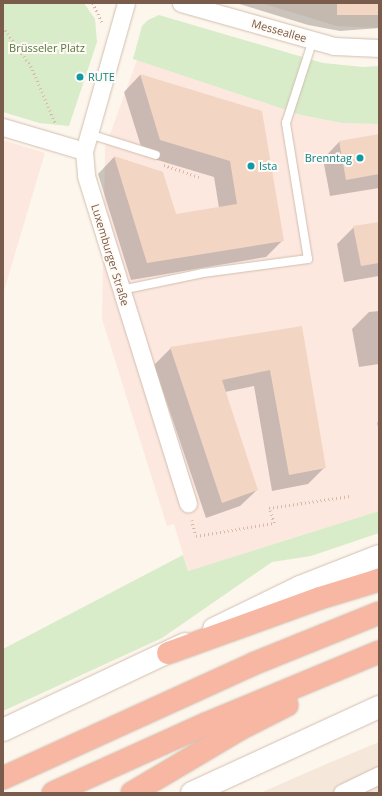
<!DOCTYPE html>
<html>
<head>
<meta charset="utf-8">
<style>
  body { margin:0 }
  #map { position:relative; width:382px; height:796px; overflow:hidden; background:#fdf6ec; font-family:"Open Sans",sans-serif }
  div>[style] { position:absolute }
  .residential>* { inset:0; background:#f5e8da }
  .commercial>* { inset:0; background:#fde8e0 }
  .green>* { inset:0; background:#d8ecc9 }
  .shadow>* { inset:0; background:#0003 }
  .building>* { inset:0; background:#f3d5c3; transform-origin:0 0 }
  .path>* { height:2.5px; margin-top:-1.25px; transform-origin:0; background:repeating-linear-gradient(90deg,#d9b8a5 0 1px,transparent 0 4px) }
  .roads { filter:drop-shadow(0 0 1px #d1beb0) drop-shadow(0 0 1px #d1beb0) }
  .lane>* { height:8px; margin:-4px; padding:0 4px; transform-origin:4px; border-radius:4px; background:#fff }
  .street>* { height:17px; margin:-8.5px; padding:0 8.5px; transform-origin:8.5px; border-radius:8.5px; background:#fff }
  .secondary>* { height:22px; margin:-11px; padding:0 11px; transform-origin:11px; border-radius:11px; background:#fff }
  .highway>* { height:22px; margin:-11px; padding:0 11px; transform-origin:11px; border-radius:11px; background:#f7b7a3 }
  .dots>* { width:11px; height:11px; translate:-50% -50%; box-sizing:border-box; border:2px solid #fffaf3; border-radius:50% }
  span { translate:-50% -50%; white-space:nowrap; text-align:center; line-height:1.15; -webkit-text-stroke:4px #fffaf3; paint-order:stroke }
  .street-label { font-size:11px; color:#7a5c4d }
  .park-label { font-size:11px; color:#537a41 }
  .culture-label { font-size:11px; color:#0d838f }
  .left { translate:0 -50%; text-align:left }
  .right { translate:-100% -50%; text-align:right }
  .frame { position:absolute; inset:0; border:4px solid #7a5c4d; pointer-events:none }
</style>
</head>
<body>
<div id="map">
  <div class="residential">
    <div style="clip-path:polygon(261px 3px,379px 3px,379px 28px,337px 26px)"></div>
    <div style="clip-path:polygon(379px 742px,379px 793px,260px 793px,331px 762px)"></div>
  </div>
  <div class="commercial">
    <div style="clip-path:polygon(137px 60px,301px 115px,342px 123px,379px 124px,379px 511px,188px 571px,174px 524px,167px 526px,102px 319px,105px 148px)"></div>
    <div style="clip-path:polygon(3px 140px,45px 153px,3px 294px)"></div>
  </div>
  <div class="green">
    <div style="clip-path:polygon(3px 3px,84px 3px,95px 19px,97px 42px,69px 126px,39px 123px,3px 112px)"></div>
    <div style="clip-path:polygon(159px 15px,323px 63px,363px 67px,379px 66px,379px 124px,342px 123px,301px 115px,133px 59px,142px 26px,148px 20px)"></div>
    <div style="clip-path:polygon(379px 511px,379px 533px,311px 556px,272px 562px,162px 638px,3px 711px,3px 649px,183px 555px,188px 571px)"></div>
  </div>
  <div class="shadow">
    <div style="clip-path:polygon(236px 3px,379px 3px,379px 28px,340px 31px,308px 25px)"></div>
    <div style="clip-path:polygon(140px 75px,261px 112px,283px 240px,266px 257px,131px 280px,98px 174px,114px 157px,162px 172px,176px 215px,219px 208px,214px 177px,144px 156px,124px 92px)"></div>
    <div style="clip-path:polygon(379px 135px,379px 188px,330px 196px,323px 159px,339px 142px)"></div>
    <div style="clip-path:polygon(379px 223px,379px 276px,344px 282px,337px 244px,354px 227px)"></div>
    <div style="clip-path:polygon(379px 311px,379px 364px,359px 367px,352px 329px,369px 312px)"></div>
    <div style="clip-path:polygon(301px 328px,325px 467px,308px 484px,272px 491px,254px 386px,225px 392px,257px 490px,240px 506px,206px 518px,154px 365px,171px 348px)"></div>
    <div style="clip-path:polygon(379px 421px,379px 431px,377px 423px)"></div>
  </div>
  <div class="building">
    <div style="left:337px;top:3px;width:42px;height:12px"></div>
    <div style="clip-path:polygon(140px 74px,262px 111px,284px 241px,147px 263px,114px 156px,163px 172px,176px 214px,237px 204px,230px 161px,160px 140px)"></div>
    <div style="clip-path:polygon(379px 134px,379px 174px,346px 180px,339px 141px)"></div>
    <div style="clip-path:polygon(379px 222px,379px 263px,361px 266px,353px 226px)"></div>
    <div style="clip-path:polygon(302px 326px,326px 468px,289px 475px,270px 370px,222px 380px,258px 490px,222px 503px,170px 347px)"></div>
  </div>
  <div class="path">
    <div style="left:93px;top:3px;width:21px;rotate:65deg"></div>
    <div style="left:3px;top:27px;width:48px;rotate:54.3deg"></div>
    <div style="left:31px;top:66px;width:63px;rotate:66.7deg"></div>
    <div style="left:164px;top:165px;width:37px;rotate:19deg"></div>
    <div style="left:192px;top:520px;width:16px;rotate:76deg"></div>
    <div style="left:196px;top:536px;width:79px;rotate:-9.5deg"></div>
    <div style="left:274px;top:523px;width:16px;rotate:-108deg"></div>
    <div style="left:269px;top:508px;width:82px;rotate:-8.4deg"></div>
  </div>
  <div class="roads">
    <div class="lane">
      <div style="left:89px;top:134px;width:70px;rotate:17.4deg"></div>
      <div style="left:121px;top:290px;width:84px;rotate:-11.7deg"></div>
      <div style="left:203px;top:273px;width:106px;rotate:-7.6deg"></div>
      <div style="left:308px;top:259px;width:138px;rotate:-99.2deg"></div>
      <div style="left:286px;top:123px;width:87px;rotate:-72deg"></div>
    </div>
    <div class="street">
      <div style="left:126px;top:3px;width:154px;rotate:105.8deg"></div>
      <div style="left:84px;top:151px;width:25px;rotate:85deg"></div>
      <div style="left:86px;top:176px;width:343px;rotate:72.7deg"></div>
      <div style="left:181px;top:3px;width:159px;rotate:15.7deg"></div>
      <div style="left:334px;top:46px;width:45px;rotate:2.5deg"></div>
      <div style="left:3px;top:127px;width:84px;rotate:16.5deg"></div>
      <div style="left:342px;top:793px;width:41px;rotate:-25.9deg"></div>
    </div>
    <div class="secondary">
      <div style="left:214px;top:629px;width:96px;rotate:-26deg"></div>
      <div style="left:300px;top:587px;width:85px;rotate:-21.4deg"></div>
      <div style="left:3px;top:730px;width:201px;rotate:-25.3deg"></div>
      <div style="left:192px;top:793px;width:206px;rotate:-24.7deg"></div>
    </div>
    <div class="highway">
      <div style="left:168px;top:653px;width:162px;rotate:-19.9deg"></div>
      <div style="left:320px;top:598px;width:62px;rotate:-17deg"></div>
      <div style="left:3px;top:778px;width:275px;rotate:-24.5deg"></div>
      <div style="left:253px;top:664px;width:136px;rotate:-22deg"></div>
      <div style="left:53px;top:793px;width:168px;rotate:-24.3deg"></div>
      <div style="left:206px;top:724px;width:187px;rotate:-22.6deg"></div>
      <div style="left:132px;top:793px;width:123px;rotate:-30.7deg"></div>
      <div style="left:238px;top:730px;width:55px;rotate:-27deg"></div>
    </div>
  </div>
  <div class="dots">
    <div style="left:80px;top:77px;background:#0f9aa8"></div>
    <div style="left:360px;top:158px;background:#0f9aa8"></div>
    <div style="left:251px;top:166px;background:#0f9aa8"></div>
  </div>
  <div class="street-label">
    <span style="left:279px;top:31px;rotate:16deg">Messeallee</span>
    <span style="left:110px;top:255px;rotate:73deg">Luxemburger Straße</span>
  </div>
  <div class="park-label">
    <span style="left:47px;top:48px">Brüsseler Platz</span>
  </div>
  <div class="culture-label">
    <span class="left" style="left:88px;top:77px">RUTE</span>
    <span class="right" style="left:352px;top:158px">Brenntag</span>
    <span class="left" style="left:259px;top:166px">Ista</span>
  </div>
  <div class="frame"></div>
</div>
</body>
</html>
